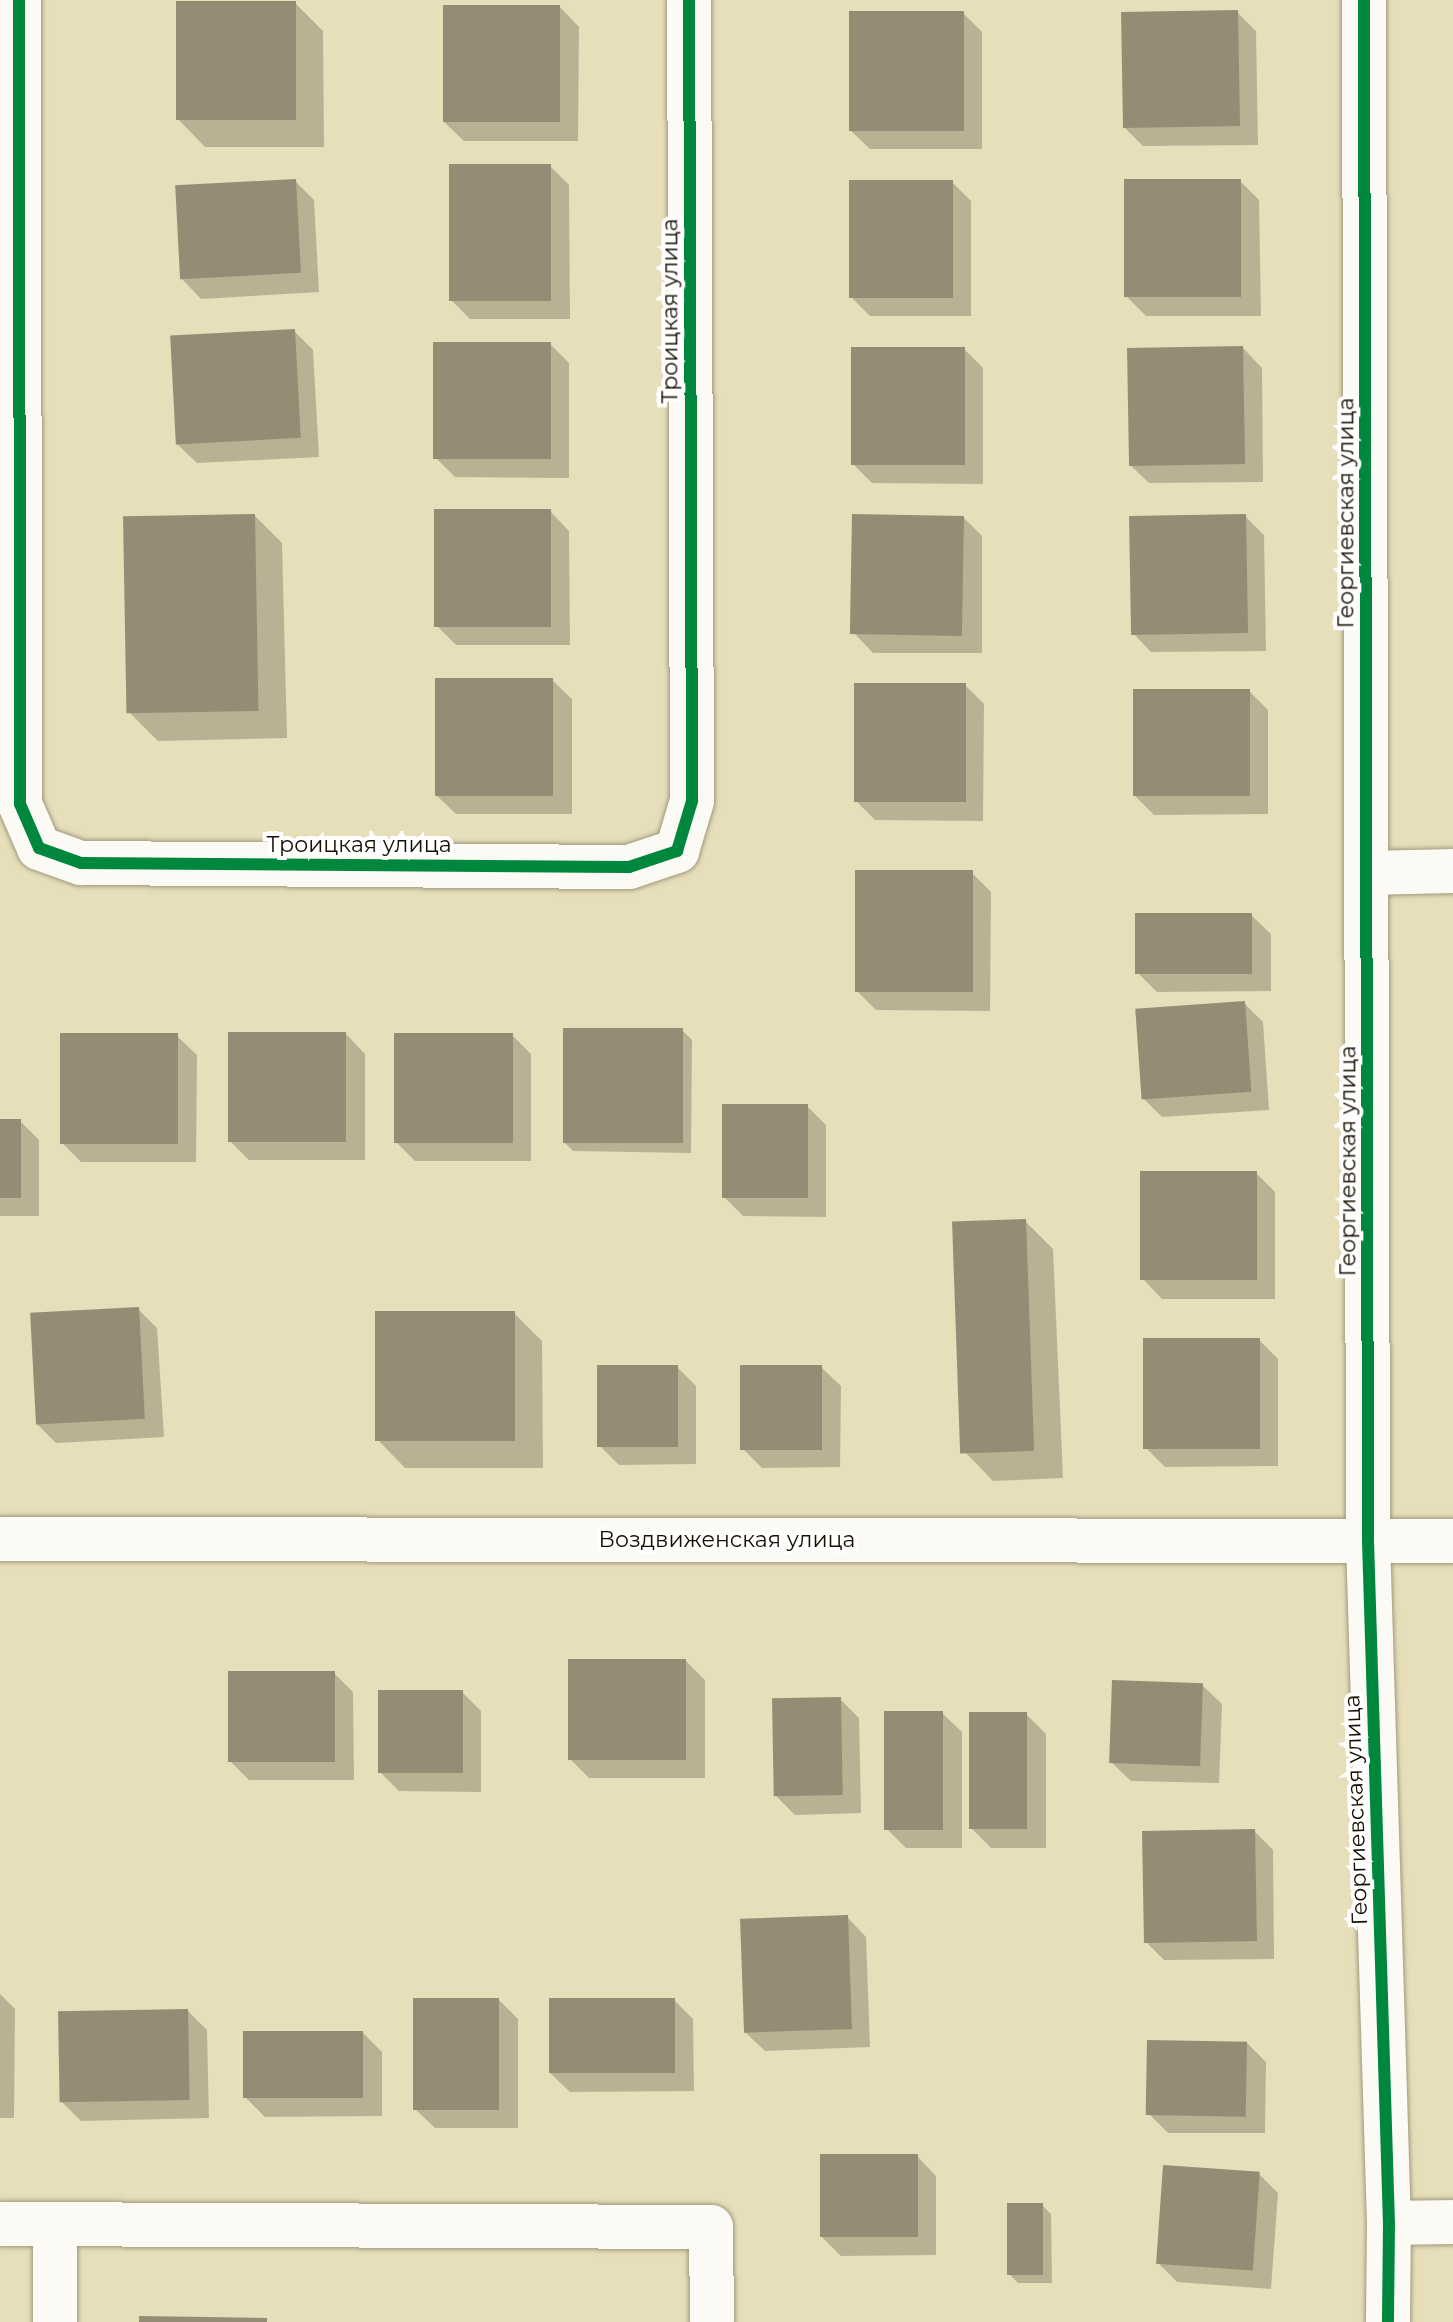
<!DOCTYPE html>
<html>
<head>
<meta charset="utf-8">
<style>
  body { margin:0 }
  #map { position:relative; width:1453px; height:2322px; overflow:hidden; background:#e7deba; font-family:Montserrat,sans-serif }
  div>[style] { position:absolute }
  .shadow>* { inset:0; background:#0003 }
  .building>* { inset:0; background:#968c75; transform-origin:0 0 }
  .roads { filter:drop-shadow(0 0 2px #a1997e) drop-shadow(0 0 2px #a1997e) }
  .minor>* { height:44px; margin:-22px; padding:0 22px; transform-origin:22px; border-radius:22px; background:#fbfaf5 }
  .cycleway>* { height:12px; margin:-6px; padding:0 6px; transform-origin:6px; border-radius:6px; background:#00873e }
  span { translate:-50% -50%; white-space:nowrap; text-align:center; line-height:1.15; -webkit-text-stroke:8px #fff; paint-order:stroke }
  .street-label { font-size:22px; color:#171000 }
</style>
</head>
<body>
<div id="map">
  <div class="shadow">
    <div style="clip-path:polygon(295px 3px,323px 31px,324px 147px,205px 147px,178px 119px)"></div>
    <div style="clip-path:polygon(560px 7px,579px 27px,578px 141px,464px 141px,444px 122px)"></div>
    <div style="clip-path:polygon(1237px 12px,1256px 31px,1258px 145px,1143px 146px,1124px 127px)"></div>
    <div style="clip-path:polygon(963px 13px,982px 32px,982px 149px,870px 149px,850px 130px)"></div>
    <div style="clip-path:polygon(550px 166px,569px 185px,570px 319px,470px 319px,451px 300px)"></div>
    <div style="clip-path:polygon(295px 181px,314px 200px,319px 292px,201px 299px,182px 279px)"></div>
    <div style="clip-path:polygon(1240px 181px,1259px 200px,1261px 316px,1146px 316px,1127px 297px)"></div>
    <div style="clip-path:polygon(952px 182px,971px 201px,971px 316px,870px 316px,851px 297px)"></div>
    <div style="clip-path:polygon(294px 331px,313px 350px,319px 457px,197px 463px,177px 444px)"></div>
    <div style="clip-path:polygon(550px 344px,569px 363px,569px 478px,455px 477px,436px 458px)"></div>
    <div style="clip-path:polygon(1243px 348px,1262px 368px,1263px 482px,1149px 483px,1129px 464px)"></div>
    <div style="clip-path:polygon(964px 349px,983px 368px,983px 484px,872px 483px,853px 464px)"></div>
    <div style="clip-path:polygon(550px 511px,569px 531px,570px 645px,456px 645px,437px 626px)"></div>
    <div style="clip-path:polygon(255px 516px,282px 543px,287px 738px,158px 741px,130px 713px)"></div>
    <div style="clip-path:polygon(1245px 516px,1264px 535px,1266px 651px,1151px 652px,1132px 632px)"></div>
    <div style="clip-path:polygon(963px 517px,982px 536px,982px 653px,873px 653px,854px 633px)"></div>
    <div style="clip-path:polygon(552px 680px,572px 699px,572px 814px,456px 814px,436px 795px)"></div>
    <div style="clip-path:polygon(965px 685px,984px 704px,983px 821px,875px 820px,856px 801px)"></div>
    <div style="clip-path:polygon(1249px 691px,1268px 710px,1268px 814px,1154px 815px,1135px 796px)"></div>
    <div style="clip-path:polygon(972px 873px,991px 892px,990px 1011px,876px 1010px,857px 991px)"></div>
    <div style="clip-path:polygon(1251px 915px,1271px 934px,1271px 991px,1157px 992px,1138px 973px)"></div>
    <div style="clip-path:polygon(1244px 1003px,1263px 1022px,1269px 1110px,1162px 1117px,1143px 1098px)"></div>
    <div style="clip-path:polygon(683px 1031px,692px 1040px,691px 1153px,573px 1151px,564px 1142px)"></div>
    <div style="clip-path:polygon(346px 1034px,365px 1054px,365px 1160px,249px 1160px,230px 1141px)"></div>
    <div style="clip-path:polygon(512px 1035px,531px 1054px,531px 1161px,415px 1161px,396px 1142px)"></div>
    <div style="clip-path:polygon(177px 1036px,197px 1055px,196px 1162px,81px 1162px,62px 1143px)"></div>
    <div style="clip-path:polygon(807px 1106px,826px 1125px,826px 1217px,743px 1216px,724px 1197px)"></div>
    <div style="clip-path:polygon(0 1121px,20px 1121px,39px 1140px,39px 1216px,0 1216px)"></div>
    <div style="clip-path:polygon(1256px 1173px,1275px 1192px,1275px 1299px,1162px 1299px,1143px 1279px)"></div>
    <div style="clip-path:polygon(1025px 1221px,1053px 1249px,1063px 1478px,993px 1481px,966px 1453px)"></div>
    <div style="clip-path:polygon(138px 1309px,157px 1328px,164px 1437px,56px 1443px,37px 1424px)"></div>
    <div style="clip-path:polygon(514px 1313px,542px 1341px,543px 1468px,405px 1468px,378px 1440px)"></div>
    <div style="clip-path:polygon(1259px 1340px,1278px 1359px,1278px 1466px,1165px 1467px,1146px 1448px)"></div>
    <div style="clip-path:polygon(677px 1367px,696px 1386px,696px 1464px,619px 1465px,600px 1446px)"></div>
    <div style="clip-path:polygon(821px 1367px,841px 1386px,840px 1467px,762px 1468px,743px 1449px)"></div>
    <div style="clip-path:polygon(686px 1661px,705px 1680px,705px 1778px,589px 1778px,570px 1759px)"></div>
    <div style="clip-path:polygon(334px 1673px,353px 1692px,354px 1780px,249px 1780px,230px 1761px)"></div>
    <div style="clip-path:polygon(1202px 1685px,1222px 1704px,1219px 1783px,1131px 1781px,1111px 1762px)"></div>
    <div style="clip-path:polygon(462px 1692px,481px 1711px,481px 1792px,399px 1791px,380px 1772px)"></div>
    <div style="clip-path:polygon(840px 1699px,859px 1718px,861px 1813px,795px 1815px,776px 1796px)"></div>
    <div style="clip-path:polygon(942px 1713px,962px 1732px,962px 1848px,906px 1848px,887px 1829px)"></div>
    <div style="clip-path:polygon(1026px 1714px,1046px 1734px,1046px 1848px,991px 1848px,972px 1829px)"></div>
    <div style="clip-path:polygon(1254px 1831px,1273px 1850px,1274px 1959px,1164px 1960px,1145px 1941px)"></div>
    <div style="clip-path:polygon(847px 1917px,866px 1937px,870px 2047px,765px 2051px,745px 2032px)"></div>
    <div style="clip-path:polygon(0 1994px,15px 2009px,14px 2118px,0 2118px)"></div>
    <div style="clip-path:polygon(499px 2000px,518px 2019px,518px 2128px,435px 2128px,415px 2109px)"></div>
    <div style="clip-path:polygon(674px 2000px,693px 2019px,694px 2091px,570px 2092px,550px 2073px)"></div>
    <div style="clip-path:polygon(188px 2011px,207px 2030px,209px 2118px,81px 2121px,62px 2102px)"></div>
    <div style="clip-path:polygon(363px 2033px,382px 2052px,382px 2116px,265px 2117px,246px 2098px)"></div>
    <div style="clip-path:polygon(1247px 2043px,1266px 2062px,1265px 2133px,1168px 2133px,1149px 2114px)"></div>
    <div style="clip-path:polygon(917px 2156px,936px 2176px,936px 2255px,841px 2256px,822px 2237px)"></div>
    <div style="clip-path:polygon(1259px 2174px,1278px 2193px,1271px 2289px,1177px 2282px,1158px 2263px)"></div>
    <div style="clip-path:polygon(1042px 2205px,1051px 2214px,1052px 2283px,1018px 2283px,1009px 2274px)"></div>
  </div>
  <div class="building">
    <div style="left:296px;top:1px;width:119px;height:120px;rotate:90deg"></div>
    <div style="left:560px;top:5px;width:117px;height:117px;rotate:90deg"></div>
    <div style="left:1238px;top:10px;width:116px;height:117px;rotate:89deg"></div>
    <div style="left:849px;top:11px;width:115px;height:120px"></div>
    <div style="left:449px;top:164px;width:102px;height:137px"></div>
    <div style="left:296px;top:179px;width:94px;height:121px;rotate:87deg"></div>
    <div style="left:1241px;top:179px;width:118px;height:117px;rotate:90deg"></div>
    <div style="left:849px;top:180px;width:104px;height:118px"></div>
    <div style="left:295px;top:329px;width:109px;height:125px;rotate:87deg"></div>
    <div style="left:433px;top:342px;width:118px;height:117px"></div>
    <div style="left:1243px;top:346px;width:118px;height:116px;rotate:89deg"></div>
    <div style="left:851px;top:347px;width:114px;height:118px"></div>
    <div style="left:434px;top:509px;width:117px;height:118px"></div>
    <div style="left:255px;top:514px;width:197px;height:132px;rotate:89deg"></div>
    <div style="left:852px;top:514px;width:112px;height:120px;rotate:1deg"></div>
    <div style="left:1246px;top:514px;width:119px;height:117px;rotate:89deg"></div>
    <div style="left:435px;top:678px;width:118px;height:118px"></div>
    <div style="left:854px;top:683px;width:112px;height:119px"></div>
    <div style="left:1133px;top:689px;width:117px;height:107px"></div>
    <div style="left:855px;top:870px;width:118px;height:122px"></div>
    <div style="left:1135px;top:913px;width:117px;height:61px"></div>
    <div style="left:1245px;top:1001px;width:91px;height:110px;rotate:86deg"></div>
    <div style="left:563px;top:1028px;width:120px;height:115px"></div>
    <div style="left:228px;top:1032px;width:118px;height:110px"></div>
    <div style="left:60px;top:1033px;width:118px;height:111px"></div>
    <div style="left:394px;top:1033px;width:119px;height:110px"></div>
    <div style="left:722px;top:1104px;width:86px;height:94px"></div>
    <div style="left:0;top:1119px;width:21px;height:79px"></div>
    <div style="left:1140px;top:1171px;width:117px;height:109px"></div>
    <div style="left:1026px;top:1219px;width:232px;height:74px;rotate:88deg"></div>
    <div style="left:139px;top:1307px;width:112px;height:109px;rotate:87deg"></div>
    <div style="left:375px;top:1311px;width:140px;height:130px"></div>
    <div style="left:1143px;top:1338px;width:117px;height:111px"></div>
    <div style="left:597px;top:1365px;width:81px;height:82px"></div>
    <div style="left:740px;top:1365px;width:82px;height:85px"></div>
    <div style="left:568px;top:1659px;width:118px;height:101px"></div>
    <div style="left:228px;top:1671px;width:107px;height:91px"></div>
    <div style="left:1112px;top:1680px;width:91px;height:83px;rotate:2deg"></div>
    <div style="left:378px;top:1690px;width:85px;height:83px"></div>
    <div style="left:841px;top:1697px;width:98px;height:69px;rotate:89deg"></div>
    <div style="left:884px;top:1711px;width:59px;height:119px"></div>
    <div style="left:1027px;top:1712px;width:117px;height:58px;rotate:90deg"></div>
    <div style="left:1255px;top:1829px;width:112px;height:113px;rotate:89deg"></div>
    <div style="left:848px;top:1915px;width:114px;height:108px;rotate:88deg"></div>
    <div style="left:413px;top:1998px;width:86px;height:112px"></div>
    <div style="left:675px;top:1998px;width:75px;height:126px;rotate:90deg"></div>
    <div style="left:188px;top:2009px;width:91px;height:130px;rotate:89deg"></div>
    <div style="left:363px;top:2031px;width:67px;height:120px;rotate:90deg"></div>
    <div style="left:1147px;top:2040px;width:100px;height:75px;rotate:1deg"></div>
    <div style="left:918px;top:2154px;width:83px;height:98px;rotate:90deg"></div>
    <div style="left:1163px;top:2165px;width:97px;height:99px;rotate:4deg"></div>
    <div style="left:1007px;top:2203px;width:36px;height:72px"></div>
    <div style="clip-path:polygon(139px 2316px,267px 2318px,267px 2322px,139px 2322px)"></div>
  </div>
  <div class="roads">
    <div class="minor">
      <div style="left:19px;top:0;width:804px;rotate:89.93deg"></div>
      <div style="left:20px;top:804px;width:48px;rotate:66.6deg"></div>
      <div style="left:39px;top:848px;width:45px;rotate:19.7deg"></div>
      <div style="left:81px;top:863px;width:548px;rotate:0.42deg"></div>
      <div style="left:629px;top:867px;width:51px;rotate:-18.4deg"></div>
      <div style="left:677px;top:851px;width:52px;rotate:-73.3deg"></div>
      <div style="left:692px;top:801px;width:801px;rotate:-90.21deg"></div>
      <div style="left:1364px;top:0;width:1541px;rotate:89.85deg"></div>
      <div style="left:1368px;top:1541px;width:682px;rotate:88.24deg"></div>
      <div style="left:1389px;top:2223px;width:99px;rotate:90.6deg"></div>
      <div style="left:1368px;top:873px;width:85px;rotate:-1.3deg"></div>
      <div style="left:0;top:1539px;width:1453px;rotate:0.08deg"></div>
      <div style="left:1389px;top:2223px;width:64px;rotate:-0.9deg"></div>
      <div style="left:0;top:2224px;width:711px;rotate:0.24deg"></div>
      <div style="left:711px;top:2227px;width:95px;rotate:89.4deg"></div>
      <div style="left:55px;top:2225px;width:97px;rotate:90deg"></div>
    </div>
  </div>
  <div class="cycleway">
    <div style="left:19px;top:0;width:804px;rotate:89.93deg"></div>
    <div style="left:20px;top:804px;width:48px;rotate:66.6deg"></div>
    <div style="left:39px;top:848px;width:45px;rotate:19.7deg"></div>
    <div style="left:81px;top:863px;width:548px;rotate:0.42deg"></div>
    <div style="left:629px;top:867px;width:51px;rotate:-18.4deg"></div>
    <div style="left:677px;top:851px;width:52px;rotate:-73.3deg"></div>
    <div style="left:692px;top:801px;width:801px;rotate:-90.21deg"></div>
    <div style="left:1364px;top:0;width:1541px;rotate:89.85deg"></div>
    <div style="left:1368px;top:1541px;width:682px;rotate:88.24deg"></div>
    <div style="left:1389px;top:2223px;width:99px;rotate:90.6deg"></div>
  </div>
  <div class="street-label">
    <span style="left:670px;top:311px;rotate:-90deg">Троицкая улица</span>
    <span style="left:1346px;top:513px;rotate:-90deg">Георгиевская улица</span>
    <span style="left:359px;top:845px">Троицкая улица</span>
    <span style="left:1348px;top:1161px;rotate:-90deg">Георгиевская улица</span>
    <span style="left:727px;top:1540px">Воздвиженская улица</span>
    <span style="left:1356px;top:1810px;rotate:-92deg">Георгиевская улица</span>
  </div>
</div>
</body>
</html>
